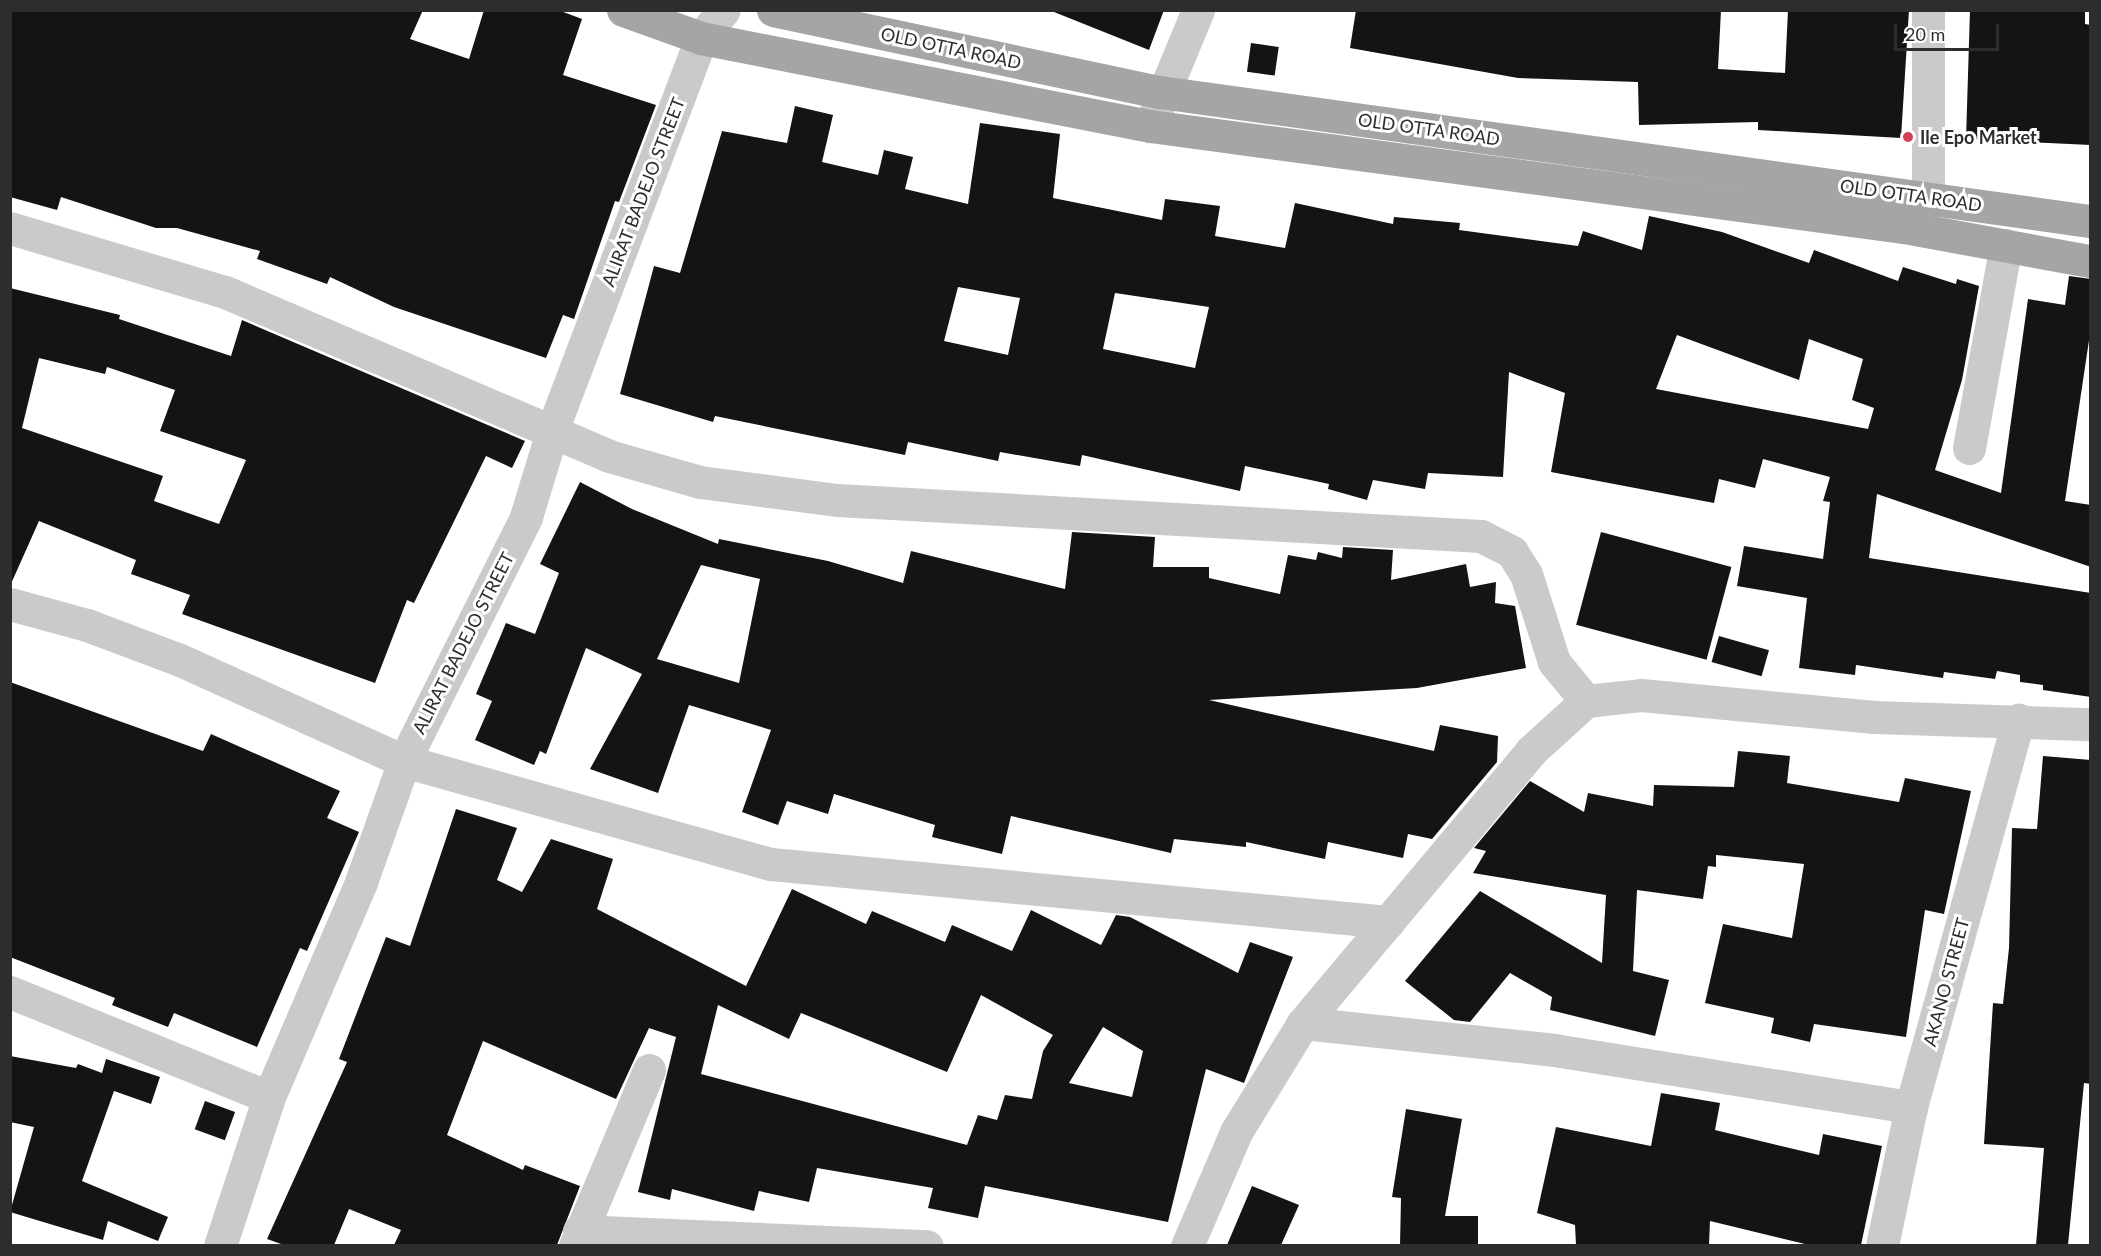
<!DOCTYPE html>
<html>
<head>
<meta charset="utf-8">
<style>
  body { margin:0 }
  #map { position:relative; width:2101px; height:1256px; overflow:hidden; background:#fff; font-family:Lato,sans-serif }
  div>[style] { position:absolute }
  .building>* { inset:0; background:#141414; transform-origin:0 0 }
  .minor>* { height:33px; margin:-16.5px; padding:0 16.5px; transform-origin:16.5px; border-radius:16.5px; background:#cacaca }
  .major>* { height:33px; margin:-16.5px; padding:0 16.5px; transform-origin:16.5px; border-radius:16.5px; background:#a5a5a5 }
  .dots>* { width:16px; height:16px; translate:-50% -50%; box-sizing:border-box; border:3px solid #fff; border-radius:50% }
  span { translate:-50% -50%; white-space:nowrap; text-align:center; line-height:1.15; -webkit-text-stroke:6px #fff; paint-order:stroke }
  .street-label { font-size:18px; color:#2d2d2d }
  .poi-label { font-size:18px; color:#2d2d2d; font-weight:700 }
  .left { translate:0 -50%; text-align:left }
  .frame { position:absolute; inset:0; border:12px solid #2d2d2d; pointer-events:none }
  .scale { position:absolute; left:1894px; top:24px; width:105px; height:27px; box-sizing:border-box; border:3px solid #2d2d2d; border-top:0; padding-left:8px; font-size:18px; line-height:21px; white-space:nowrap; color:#2d2d2d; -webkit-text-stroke:4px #fff; paint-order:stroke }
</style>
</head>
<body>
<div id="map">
  <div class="building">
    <div style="clip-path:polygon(10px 10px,423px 10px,410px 39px,469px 59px,484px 10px,558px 10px,582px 19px,563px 75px,656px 105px,619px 202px,615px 201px,574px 319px,563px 315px,546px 358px,394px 307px,330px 277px,327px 284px,257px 259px,260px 251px,177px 228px,156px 228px,61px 197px,57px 210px,10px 197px)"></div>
    <div style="clip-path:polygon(1049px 10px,1164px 10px,1149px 50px)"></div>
    <div style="clip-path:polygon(1356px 10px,1721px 10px,1718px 69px,1785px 73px,1788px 10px,1909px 10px,1901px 138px,1758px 130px,1758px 122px,1639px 125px,1638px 82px,1518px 78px,1350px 48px)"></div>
    <div style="clip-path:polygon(1970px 10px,2085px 10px,2085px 24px,2091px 25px,2091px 145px,1966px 139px)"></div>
    <div style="left:1251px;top:43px;width:28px;height:29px;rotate:8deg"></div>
    <div style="clip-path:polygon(evenodd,795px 106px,833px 115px,822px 162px,878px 175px,884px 150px,913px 157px,905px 189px,968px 204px,980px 123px,1060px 134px,1053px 198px,1162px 220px,1165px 199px,1220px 206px,1215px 236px,1285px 248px,1295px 203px,1393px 224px,1394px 217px,1460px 223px,1459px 230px,1578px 246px,1583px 231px,1642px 250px,1649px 216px,1722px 232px,1809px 263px,1814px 250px,1898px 281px,1903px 267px,1956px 284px,1957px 279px,1979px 286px,1962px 380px,1935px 470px,2001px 493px,2028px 299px,2065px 305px,2069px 276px,2091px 279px,2091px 327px,2065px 501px,2091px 505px,2091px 567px,1877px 494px,1869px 558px,2091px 593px,2091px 697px,2043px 690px,2043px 685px,2020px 682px,2020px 675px,1997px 671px,1995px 679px,1944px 672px,1943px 678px,1856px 665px,1855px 675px,1799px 668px,1807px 598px,1737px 586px,1744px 546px,1823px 559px,1830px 502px,1823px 501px,1830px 477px,1763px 459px,1755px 488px,1719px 479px,1714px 503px,1551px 472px,1565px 393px,1509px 372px,1503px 477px,1428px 473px,1425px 489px,1373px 480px,1367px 500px,1328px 489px,1329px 484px,1245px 466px,1240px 491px,1082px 455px,1080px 466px,1000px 452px,998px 461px,908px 442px,905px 455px,715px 416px,713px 422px,620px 394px,654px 266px,680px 273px,722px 131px,787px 143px,795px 106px,958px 287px,1020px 298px,1008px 355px,944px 341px,958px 287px,795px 106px,1115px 293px,1209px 307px,1195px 368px,1103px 349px,1115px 293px,795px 106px,1677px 335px,1799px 380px,1809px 339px,1863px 359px,1852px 400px,1874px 408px,1868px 429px,1656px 389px,1677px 335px)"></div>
    <div style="clip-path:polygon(evenodd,10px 288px,120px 315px,119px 319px,231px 356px,242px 320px,525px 441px,512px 468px,486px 456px,414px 603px,407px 600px,375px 683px,182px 614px,190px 595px,131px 574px,136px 560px,39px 521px,10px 586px,10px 288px,39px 358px,105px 374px,107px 367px,175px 390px,160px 431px,246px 460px,219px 524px,154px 501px,163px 476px,22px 428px,39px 358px)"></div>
    <div style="clip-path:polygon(evenodd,580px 482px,632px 509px,718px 544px,719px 539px,828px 561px,903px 583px,911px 551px,1065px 589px,1072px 532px,1155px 537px,1153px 567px,1209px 567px,1209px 578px,1280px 594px,1288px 555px,1316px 560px,1318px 552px,1342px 558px,1343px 547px,1393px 550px,1391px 580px,1466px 564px,1470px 587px,1496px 582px,1495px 603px,1515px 606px,1526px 668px,1417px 688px,1209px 700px,1434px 751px,1440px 725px,1498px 736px,1497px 762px,1432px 839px,1408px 834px,1403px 858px,1328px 842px,1325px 859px,1246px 842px,1246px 847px,1174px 839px,1171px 853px,1011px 816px,1002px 854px,932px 837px,935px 825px,834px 794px,828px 814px,787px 801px,778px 825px,742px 812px,771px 730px,689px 705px,658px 793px,590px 769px,642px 674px,586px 648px,546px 754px,540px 751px,534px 765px,475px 740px,492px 701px,476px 694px,506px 623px,535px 634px,559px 573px,540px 564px,580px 482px,701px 565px,760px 579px,739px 683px,657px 659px,701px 565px)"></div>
    <div style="left:1601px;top:532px;width:135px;height:96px;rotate:15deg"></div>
    <div style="left:1719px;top:636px;width:52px;height:27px;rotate:16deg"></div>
    <div style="clip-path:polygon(10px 682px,203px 751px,211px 734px,340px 791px,327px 818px,359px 832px,307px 951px,300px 948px,257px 1047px,174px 1013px,168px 1027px,112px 1005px,115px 998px,10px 957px)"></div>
    <div style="clip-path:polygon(1738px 751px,1790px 756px,1787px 783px,1899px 802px,1905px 778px,1971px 791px,1944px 914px,1925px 910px,1906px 1037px,1814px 1024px,1810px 1042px,1771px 1033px,1774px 1018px,1705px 1003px,1723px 924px,1792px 938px,1804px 864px,1716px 855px,1716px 867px,1708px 866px,1703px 899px,1637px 890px,1633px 971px,1669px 980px,1655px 1036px,1550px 1010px,1552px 997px,1510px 973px,1470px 1022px,1454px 1020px,1405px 981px,1480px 891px,1602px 963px,1606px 895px,1473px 873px,1486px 851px,1474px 848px,1530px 781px,1584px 812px,1588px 793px,1653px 806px,1654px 785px,1734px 787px)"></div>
    <div style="clip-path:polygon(2043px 756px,2091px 760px,2091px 1084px,2084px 1083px,2068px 1245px,2036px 1245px,2044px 1148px,1984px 1144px,1993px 1003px,2003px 1004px,2009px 948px,2012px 828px,2037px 829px)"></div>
    <div style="clip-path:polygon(evenodd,456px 809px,517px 828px,497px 880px,522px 892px,551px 839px,613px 859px,597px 909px,746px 986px,792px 889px,866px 924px,872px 911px,945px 942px,952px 925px,1012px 951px,1031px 910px,1101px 945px,1116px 915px,1130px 917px,1238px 973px,1250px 942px,1293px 957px,1244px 1083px,1206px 1069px,1168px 1222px,985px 1186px,978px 1218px,928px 1208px,933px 1188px,817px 1168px,809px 1202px,759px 1191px,754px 1211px,672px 1189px,670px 1200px,638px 1192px,676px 1037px,649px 1028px,616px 1099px,483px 1041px,447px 1135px,523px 1170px,525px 1165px,580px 1186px,557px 1245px,394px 1245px,401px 1230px,349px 1209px,334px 1245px,284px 1245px,267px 1239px,347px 1062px,339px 1059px,386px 937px,410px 946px,456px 809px,981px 995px,1053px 1035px,1043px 1051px,1032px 1099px,1005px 1095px,997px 1120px,978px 1115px,967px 1145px,701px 1074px,718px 1005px,789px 1039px,801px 1013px,947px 1072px,981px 995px,456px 809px,1103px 1027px,1143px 1051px,1132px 1097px,1069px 1083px,1103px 1027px)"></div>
    <div style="clip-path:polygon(10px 1056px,76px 1068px,78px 1064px,102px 1073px,106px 1059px,160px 1077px,151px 1104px,114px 1091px,82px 1181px,168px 1217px,158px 1241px,108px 1221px,103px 1240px,10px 1212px,34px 1127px,10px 1122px)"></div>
    <div style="clip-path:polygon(1661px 1093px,1720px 1103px,1715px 1130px,1819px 1155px,1823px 1134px,1882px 1146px,1861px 1245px,1809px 1245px,1710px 1221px,1709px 1245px,1576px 1245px,1575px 1225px,1537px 1213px,1556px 1127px,1651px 1146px)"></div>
    <div style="left:205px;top:1101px;width:32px;height:30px;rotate:20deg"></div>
    <div style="clip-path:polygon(1406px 1109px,1462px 1119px,1445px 1216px,1478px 1216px,1478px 1245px,1400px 1245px,1401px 1198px,1392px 1197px)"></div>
    <div style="clip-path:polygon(1252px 1186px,1299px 1205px,1281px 1245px,1227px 1245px)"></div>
  </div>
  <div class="minor">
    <div style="left:1928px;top:10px;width:187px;rotate:90deg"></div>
    <div style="left:1150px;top:126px;width:126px;rotate:-67.5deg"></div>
    <div style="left:10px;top:228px;width:224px;rotate:16.6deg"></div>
    <div style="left:225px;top:292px;width:418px;rotate:23.1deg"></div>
    <div style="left:609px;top:456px;width:95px;rotate:15.9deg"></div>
    <div style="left:700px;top:482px;width:138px;rotate:7.5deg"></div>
    <div style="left:837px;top:500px;width:645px;rotate:3.2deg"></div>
    <div style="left:1481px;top:536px;width:35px;rotate:27deg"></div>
    <div style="left:1512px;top:552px;width:26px;rotate:58deg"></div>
    <div style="left:1526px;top:574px;width:92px;rotate:72.3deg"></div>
    <div style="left:1554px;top:662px;width:50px;rotate:50.6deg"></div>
    <div style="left:1969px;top:448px;width:206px;rotate:-79.7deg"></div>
    <div style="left:10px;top:604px;width:80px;rotate:15.3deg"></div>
    <div style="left:87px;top:625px;width:99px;rotate:20.6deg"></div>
    <div style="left:180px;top:660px;width:246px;rotate:24.3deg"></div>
    <div style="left:404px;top:761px;width:381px;rotate:15.7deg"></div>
    <div style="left:771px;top:864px;width:620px;rotate:5.37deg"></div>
    <div style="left:10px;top:992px;width:279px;rotate:22.1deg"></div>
    <div style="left:1303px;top:1023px;width:252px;rotate:6.1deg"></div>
    <div style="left:1554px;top:1050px;width:362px;rotate:9.1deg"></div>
    <div style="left:579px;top:1231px;width:348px;rotate:2.5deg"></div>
    <div style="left:220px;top:1246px;width:157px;rotate:-71.8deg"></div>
    <div style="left:269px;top:1097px;width:234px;rotate:-66.8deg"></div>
    <div style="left:361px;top:882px;width:128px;rotate:-70.4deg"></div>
    <div style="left:404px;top:761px;width:273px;rotate:-63.4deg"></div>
    <div style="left:526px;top:517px;width:93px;rotate:-73.1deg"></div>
    <div style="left:553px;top:428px;width:417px;rotate:-69.2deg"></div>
    <div style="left:701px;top:38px;width:36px;rotate:-51deg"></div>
    <div style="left:575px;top:1246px;width:191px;rotate:-67.2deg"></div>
    <div style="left:1187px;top:1246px;width:124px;rotate:-66.7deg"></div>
    <div style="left:1236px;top:1132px;width:128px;rotate:-58.4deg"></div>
    <div style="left:1303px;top:1023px;width:355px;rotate:-50deg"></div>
    <div style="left:1531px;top:751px;width:74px;rotate:-42.3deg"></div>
    <div style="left:1586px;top:701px;width:55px;rotate:-6.2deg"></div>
    <div style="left:1641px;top:695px;width:234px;rotate:5.4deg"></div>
    <div style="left:1874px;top:717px;width:216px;rotate:1.9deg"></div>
    <div style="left:1882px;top:1246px;width:142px;rotate:-78.2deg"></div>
    <div style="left:1911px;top:1107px;width:402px;rotate:-74.5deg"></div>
  </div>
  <div class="major">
    <div style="left:623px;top:10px;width:83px;rotate:19.7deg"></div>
    <div style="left:701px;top:38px;width:458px;rotate:11.1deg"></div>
    <div style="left:1150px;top:126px;width:761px;rotate:7.63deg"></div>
    <div style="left:1904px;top:227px;width:189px;rotate:10.4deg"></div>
    <div style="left:773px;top:10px;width:396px;rotate:12deg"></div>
    <div style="left:1160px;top:92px;width:939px;rotate:7.9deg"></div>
  </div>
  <div class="dots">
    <div style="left:1908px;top:137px;background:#d24151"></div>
  </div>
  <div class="street-label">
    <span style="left:951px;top:48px;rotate:12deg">OLD OTTA ROAD</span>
    <span style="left:1429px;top:129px;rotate:8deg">OLD OTTA ROAD</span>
    <span style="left:643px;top:192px;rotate:-69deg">ALIRAT BADEJO STREET</span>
    <span style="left:1911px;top:195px;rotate:8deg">OLD OTTA ROAD</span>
    <span style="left:463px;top:643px;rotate:-63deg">ALIRAT BADEJO STREET</span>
    <span style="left:1946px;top:982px;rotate:-75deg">AKANO STREET</span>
  </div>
  <div class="poi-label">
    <span class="left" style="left:1920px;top:137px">Ile Epo Market</span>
  </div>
  <div class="frame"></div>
  <div class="scale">20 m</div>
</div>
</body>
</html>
